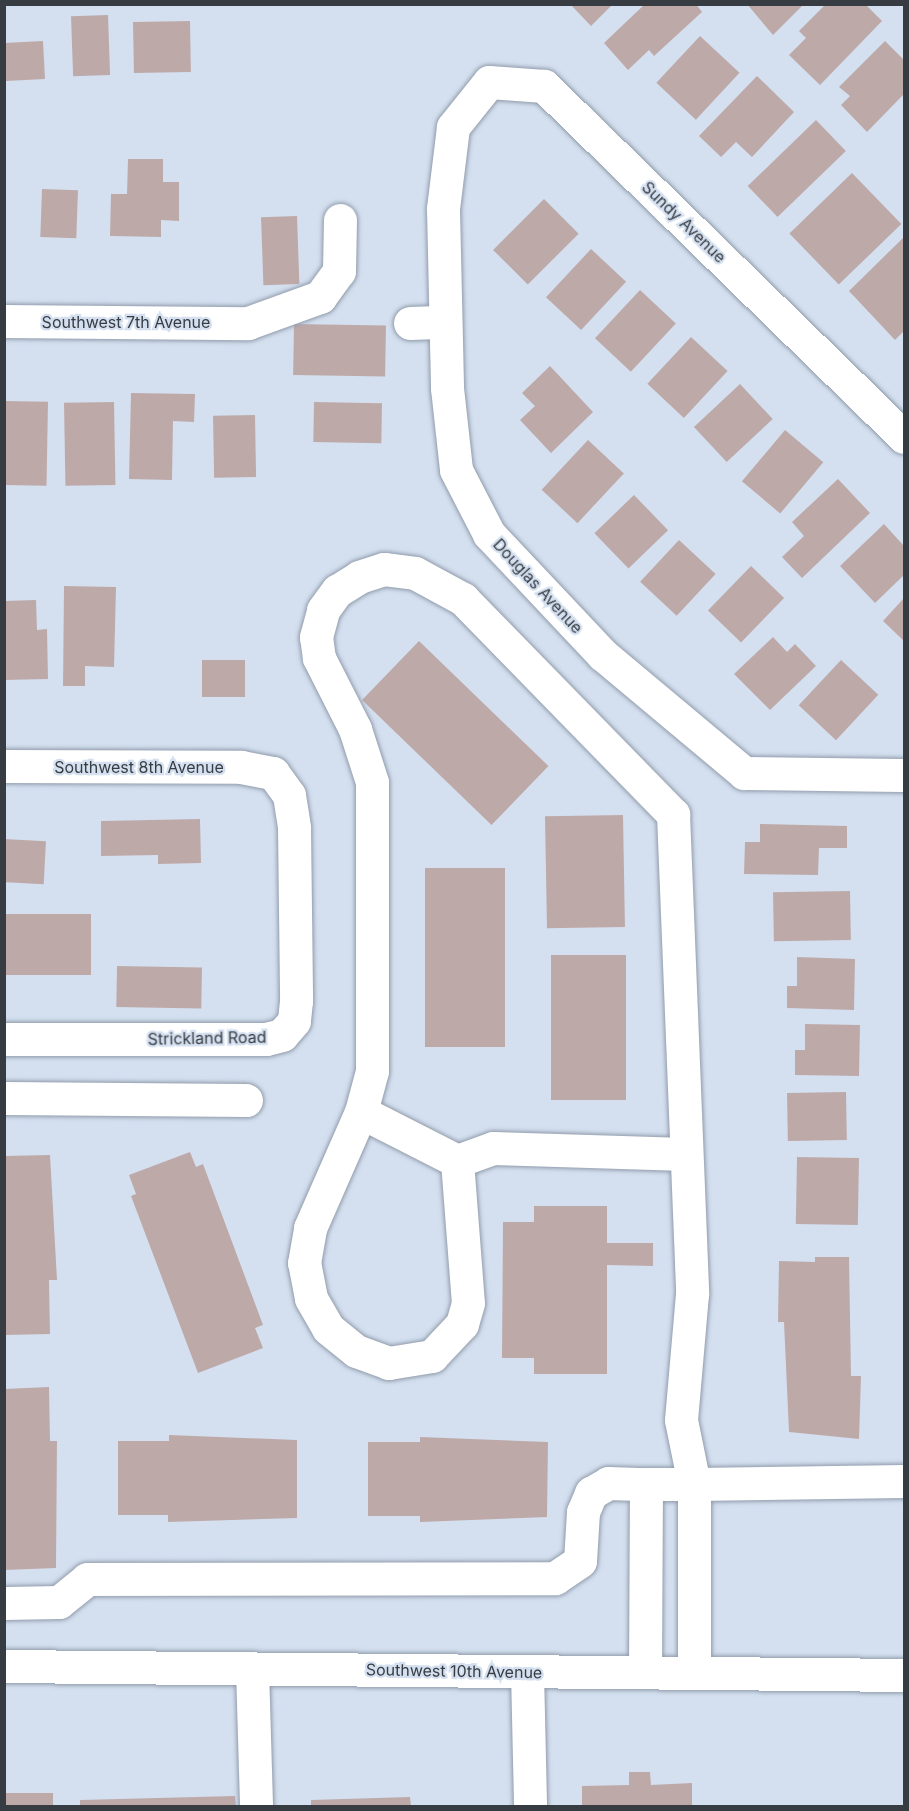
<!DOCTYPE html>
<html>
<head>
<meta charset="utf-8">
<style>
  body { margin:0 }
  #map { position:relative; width:909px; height:1811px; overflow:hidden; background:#d4e0f0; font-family:Inter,sans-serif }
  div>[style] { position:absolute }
  .building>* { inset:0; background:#bea9a9; transform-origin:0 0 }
  .roads { filter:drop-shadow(0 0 2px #919cab) drop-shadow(0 0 2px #919cab) }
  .minor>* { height:33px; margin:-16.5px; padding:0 16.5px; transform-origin:16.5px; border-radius:16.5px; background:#fff }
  span { translate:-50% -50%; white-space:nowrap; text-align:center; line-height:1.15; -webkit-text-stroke:4.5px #d4e0f0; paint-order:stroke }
  .street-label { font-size:16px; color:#373c42 }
  .frame { position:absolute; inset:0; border:6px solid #373c42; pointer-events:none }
</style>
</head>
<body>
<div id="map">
  <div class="building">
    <div style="clip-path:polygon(570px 4px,613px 4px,591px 26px)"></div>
    <div style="clip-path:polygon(645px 4px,696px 4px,702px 12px,654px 56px,649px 50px,628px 70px,604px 43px)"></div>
    <div style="clip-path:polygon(747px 4px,804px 4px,773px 35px)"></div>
    <div style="clip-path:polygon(825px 5px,866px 5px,882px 21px,820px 85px,789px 55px,806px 38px,799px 31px)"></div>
    <div style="left:108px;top:15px;width:60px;height:37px;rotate:88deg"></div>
    <div style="left:190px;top:21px;width:51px;height:57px;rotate:89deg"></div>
    <div style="left:700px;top:36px;width:54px;height:64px;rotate:43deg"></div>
    <div style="left:43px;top:41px;width:38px;height:39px;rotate:87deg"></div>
    <div style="clip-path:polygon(885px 41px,904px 60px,904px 94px,867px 132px,841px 105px,850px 96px,839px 87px)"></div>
    <div style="clip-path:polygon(757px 76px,794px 112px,752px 157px,736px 142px,721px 157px,699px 136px)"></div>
    <div style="left:816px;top:120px;width:43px;height:95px;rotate:46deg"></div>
    <div style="clip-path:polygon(128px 159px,163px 159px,163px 182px,179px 182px,179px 221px,161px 220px,161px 237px,110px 236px,111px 194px,127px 194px)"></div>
    <div style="left:852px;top:173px;width:71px;height:87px;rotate:46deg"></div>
    <div style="left:42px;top:189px;width:36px;height:48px;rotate:2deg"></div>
    <div style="left:544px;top:199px;width:49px;height:72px;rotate:45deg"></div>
    <div style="left:297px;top:216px;width:68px;height:36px;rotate:88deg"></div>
    <div style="clip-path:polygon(904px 237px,904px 331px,895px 340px,849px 291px)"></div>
    <div style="left:591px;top:249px;width:48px;height:66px;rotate:43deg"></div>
    <div style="left:640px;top:290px;width:49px;height:66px;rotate:43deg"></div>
    <div style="left:294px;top:324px;width:92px;height:51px;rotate:1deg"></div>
    <div style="left:691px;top:337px;width:50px;height:64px;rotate:43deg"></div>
    <div style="clip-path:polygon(550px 366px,593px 412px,551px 453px,520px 420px,535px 406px,522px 393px)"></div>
    <div style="left:740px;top:384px;width:48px;height:63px;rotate:47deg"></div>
    <div style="clip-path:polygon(131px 393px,195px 394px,194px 422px,173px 421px,172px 480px,129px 479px)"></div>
    <div style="left:4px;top:401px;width:44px;height:84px;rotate:1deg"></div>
    <div style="left:114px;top:402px;width:83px;height:50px;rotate:89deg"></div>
    <div style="left:314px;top:402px;width:68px;height:40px;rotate:1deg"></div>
    <div style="left:255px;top:415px;width:62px;height:42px;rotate:89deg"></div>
    <div style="left:785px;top:430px;width:50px;height:67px;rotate:40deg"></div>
    <div style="left:588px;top:440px;width:49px;height:68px;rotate:43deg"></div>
    <div style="clip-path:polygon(838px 479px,870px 513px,802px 578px,782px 557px,804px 536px,792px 522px)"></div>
    <div style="left:634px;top:495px;width:49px;height:55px;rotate:46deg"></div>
    <div style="clip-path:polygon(884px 524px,904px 546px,904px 575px,875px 603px,840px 566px)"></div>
    <div style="left:679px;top:540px;width:50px;height:57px;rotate:43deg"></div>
    <div style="left:751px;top:566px;width:46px;height:62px;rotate:44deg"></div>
    <div style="clip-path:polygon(64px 586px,116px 587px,114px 667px,85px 666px,85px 686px,63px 686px)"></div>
    <div style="clip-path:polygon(904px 598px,904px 641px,883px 621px)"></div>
    <div style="clip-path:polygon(36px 600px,37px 630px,47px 629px,48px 679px,4px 680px,4px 601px)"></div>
    <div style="clip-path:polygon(773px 637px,787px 652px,795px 644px,816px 666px,770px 710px,734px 674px)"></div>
    <div style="left:419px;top:641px;width:180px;height:82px;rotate:44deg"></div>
    <div style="left:202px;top:660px;width:43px;height:37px"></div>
    <div style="left:841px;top:660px;width:51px;height:62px;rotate:43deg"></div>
    <div style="left:623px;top:815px;width:112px;height:78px;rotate:89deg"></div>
    <div style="clip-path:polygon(200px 819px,201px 863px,158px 864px,158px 855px,101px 856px,101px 821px)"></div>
    <div style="clip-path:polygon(760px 824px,847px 826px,847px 848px,819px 848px,818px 875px,744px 874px,745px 842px,760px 842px)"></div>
    <div style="left:4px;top:839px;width:42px;height:43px;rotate:3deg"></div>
    <div style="left:425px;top:868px;width:80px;height:179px"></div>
    <div style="left:850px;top:891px;width:49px;height:77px;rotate:89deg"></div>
    <div style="left:5px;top:914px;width:86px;height:61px"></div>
    <div style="left:551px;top:955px;width:75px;height:145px"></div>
    <div style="clip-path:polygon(797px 957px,855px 959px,854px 1010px,787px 1008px,787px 986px,797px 986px)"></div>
    <div style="left:117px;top:966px;width:85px;height:41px;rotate:1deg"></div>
    <div style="clip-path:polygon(805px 1024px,860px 1025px,859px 1076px,795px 1075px,795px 1050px,805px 1050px)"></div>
    <div style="left:846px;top:1092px;width:48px;height:59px;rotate:89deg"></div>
    <div style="clip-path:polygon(190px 1152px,196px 1167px,203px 1164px,263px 1325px,255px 1328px,263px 1348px,198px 1373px,131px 1196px,136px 1194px,129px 1175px)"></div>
    <div style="clip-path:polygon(50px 1155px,57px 1280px,49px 1280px,50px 1334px,4px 1335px,4px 1156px)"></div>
    <div style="left:797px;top:1157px;width:62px;height:67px;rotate:1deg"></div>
    <div style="clip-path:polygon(534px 1206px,607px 1206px,607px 1243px,653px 1243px,653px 1266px,607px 1265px,607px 1374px,534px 1374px,534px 1358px,502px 1358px,503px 1222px,534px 1222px)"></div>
    <div style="clip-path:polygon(815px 1257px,849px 1257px,851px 1376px,861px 1376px,859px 1439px,789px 1432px,784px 1322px,778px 1322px,779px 1261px,815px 1262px)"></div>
    <div style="clip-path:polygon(49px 1387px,50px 1441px,57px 1441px,56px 1568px,4px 1570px,4px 1389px)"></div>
    <div style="clip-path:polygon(169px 1435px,297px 1440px,297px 1518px,168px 1522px,168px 1515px,118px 1515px,118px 1441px,169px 1441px)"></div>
    <div style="clip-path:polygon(420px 1437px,548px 1442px,547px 1517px,420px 1522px,420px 1516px,368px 1516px,368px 1442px,420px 1442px)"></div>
    <div style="clip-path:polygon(629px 1772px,650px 1772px,651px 1785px,692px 1783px,692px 1806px,582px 1806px,582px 1786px,629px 1785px)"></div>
    <div style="left:53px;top:1793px;width:13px;height:49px;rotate:90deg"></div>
    <div style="clip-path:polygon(235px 1796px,236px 1806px,80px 1806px,80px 1800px)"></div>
    <div style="clip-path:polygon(410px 1797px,411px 1806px,311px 1806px,311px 1800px)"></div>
  </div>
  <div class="roads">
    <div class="minor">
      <div style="left:4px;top:321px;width:244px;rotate:0.5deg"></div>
      <div style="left:248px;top:323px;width:77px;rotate:-19.9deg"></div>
      <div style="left:320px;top:297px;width:32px;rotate:-54deg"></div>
      <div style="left:339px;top:271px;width:51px;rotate:-88.9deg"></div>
      <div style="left:410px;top:323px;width:35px;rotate:-2deg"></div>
      <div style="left:904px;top:437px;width:503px;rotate:-135.73deg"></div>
      <div style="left:544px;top:86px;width:55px;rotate:-175.8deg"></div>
      <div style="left:489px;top:82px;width:58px;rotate:128.7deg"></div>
      <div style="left:453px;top:127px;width:83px;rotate:97deg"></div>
      <div style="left:443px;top:209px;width:179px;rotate:88.7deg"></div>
      <div style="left:447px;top:388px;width:82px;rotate:83.7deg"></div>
      <div style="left:456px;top:470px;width:72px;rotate:62.7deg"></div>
      <div style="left:489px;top:534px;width:166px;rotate:46.7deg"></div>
      <div style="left:603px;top:655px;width:184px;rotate:39.9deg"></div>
      <div style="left:744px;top:773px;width:160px;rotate:0.7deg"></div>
      <div style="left:4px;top:766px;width:237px;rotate:0.2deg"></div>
      <div style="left:241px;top:767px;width:33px;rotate:11deg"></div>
      <div style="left:273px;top:773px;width:27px;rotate:54deg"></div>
      <div style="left:289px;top:795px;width:33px;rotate:81deg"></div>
      <div style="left:294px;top:828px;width:173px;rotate:89.3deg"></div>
      <div style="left:296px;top:1001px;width:20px;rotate:96deg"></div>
      <div style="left:294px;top:1021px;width:18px;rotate:131deg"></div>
      <div style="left:282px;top:1035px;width:16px;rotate:166deg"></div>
      <div style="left:266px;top:1039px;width:262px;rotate:180deg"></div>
      <div style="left:4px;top:1098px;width:242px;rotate:0.5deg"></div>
      <div style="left:361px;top:1112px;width:108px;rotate:27deg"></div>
      <div style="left:685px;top:1154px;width:192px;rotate:-178.2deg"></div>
      <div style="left:493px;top:1148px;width:38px;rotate:160deg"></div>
      <div style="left:457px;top:1161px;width:142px;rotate:85.6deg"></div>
      <div style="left:468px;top:1303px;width:22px;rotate:106deg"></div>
      <div style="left:462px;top:1324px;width:44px;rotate:133.2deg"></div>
      <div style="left:432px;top:1356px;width:44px;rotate:170.8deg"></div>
      <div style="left:389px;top:1363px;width:35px;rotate:-160deg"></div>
      <div style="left:356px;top:1351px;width:36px;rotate:-141deg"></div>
      <div style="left:328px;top:1328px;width:34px;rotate:-120deg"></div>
      <div style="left:311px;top:1298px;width:36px;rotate:-101deg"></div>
      <div style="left:304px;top:1263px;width:36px;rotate:-80deg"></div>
      <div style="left:310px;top:1228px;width:127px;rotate:-66.3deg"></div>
      <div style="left:361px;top:1112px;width:42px;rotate:-75deg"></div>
      <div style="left:372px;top:1071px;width:289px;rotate:-90deg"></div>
      <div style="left:372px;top:782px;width:56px;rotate:-107.8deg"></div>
      <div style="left:355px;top:729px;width:80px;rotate:-116.9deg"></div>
      <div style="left:319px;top:658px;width:21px;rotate:-98deg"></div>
      <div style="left:316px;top:637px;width:28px;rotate:-75deg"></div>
      <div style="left:323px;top:610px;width:24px;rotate:-54deg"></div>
      <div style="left:337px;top:591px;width:26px;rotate:-32deg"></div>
      <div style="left:359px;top:577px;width:26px;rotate:-18deg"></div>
      <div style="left:384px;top:569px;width:31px;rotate:7deg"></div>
      <div style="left:415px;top:573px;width:55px;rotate:28.4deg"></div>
      <div style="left:463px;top:599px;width:301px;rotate:45.7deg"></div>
      <div style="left:673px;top:814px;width:480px;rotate:87.7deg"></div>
      <div style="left:692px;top:1294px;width:126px;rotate:95deg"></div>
      <div style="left:681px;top:1420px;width:65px;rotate:78.5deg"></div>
      <div style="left:694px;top:1484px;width:210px;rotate:-0.8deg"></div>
      <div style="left:4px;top:1603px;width:55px;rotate:-1deg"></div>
      <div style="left:59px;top:1602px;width:36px;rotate:-39deg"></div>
      <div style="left:87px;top:1579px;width:468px;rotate:-0.1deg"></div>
      <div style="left:555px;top:1578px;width:30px;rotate:-34deg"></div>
      <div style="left:580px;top:1561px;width:49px;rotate:-86.5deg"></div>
      <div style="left:583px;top:1512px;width:21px;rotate:-67deg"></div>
      <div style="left:591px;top:1493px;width:20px;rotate:-30deg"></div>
      <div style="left:608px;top:1483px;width:38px;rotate:2deg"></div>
      <div style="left:4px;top:1666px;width:900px;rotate:0.57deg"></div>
      <div style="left:252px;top:1669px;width:137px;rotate:88.3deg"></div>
      <div style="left:527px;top:1671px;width:135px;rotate:88.7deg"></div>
      <div style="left:645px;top:1672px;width:188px;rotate:-89.7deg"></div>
      <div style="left:646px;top:1484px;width:48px"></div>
      <div style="left:694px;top:1484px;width:189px;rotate:90deg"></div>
    </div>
  </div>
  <div class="street-label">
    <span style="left:684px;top:222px;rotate:44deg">Sundy Avenue</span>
    <span style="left:126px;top:322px">Southwest 7th Avenue</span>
    <span style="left:538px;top:586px;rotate:47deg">Douglas Avenue</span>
    <span style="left:139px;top:767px">Southwest 8th Avenue</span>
    <span style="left:207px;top:1038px;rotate:-1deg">Strickland Road</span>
    <span style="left:454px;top:1671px;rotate:1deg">Southwest 10th Avenue</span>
  </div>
  <div class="frame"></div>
</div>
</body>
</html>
